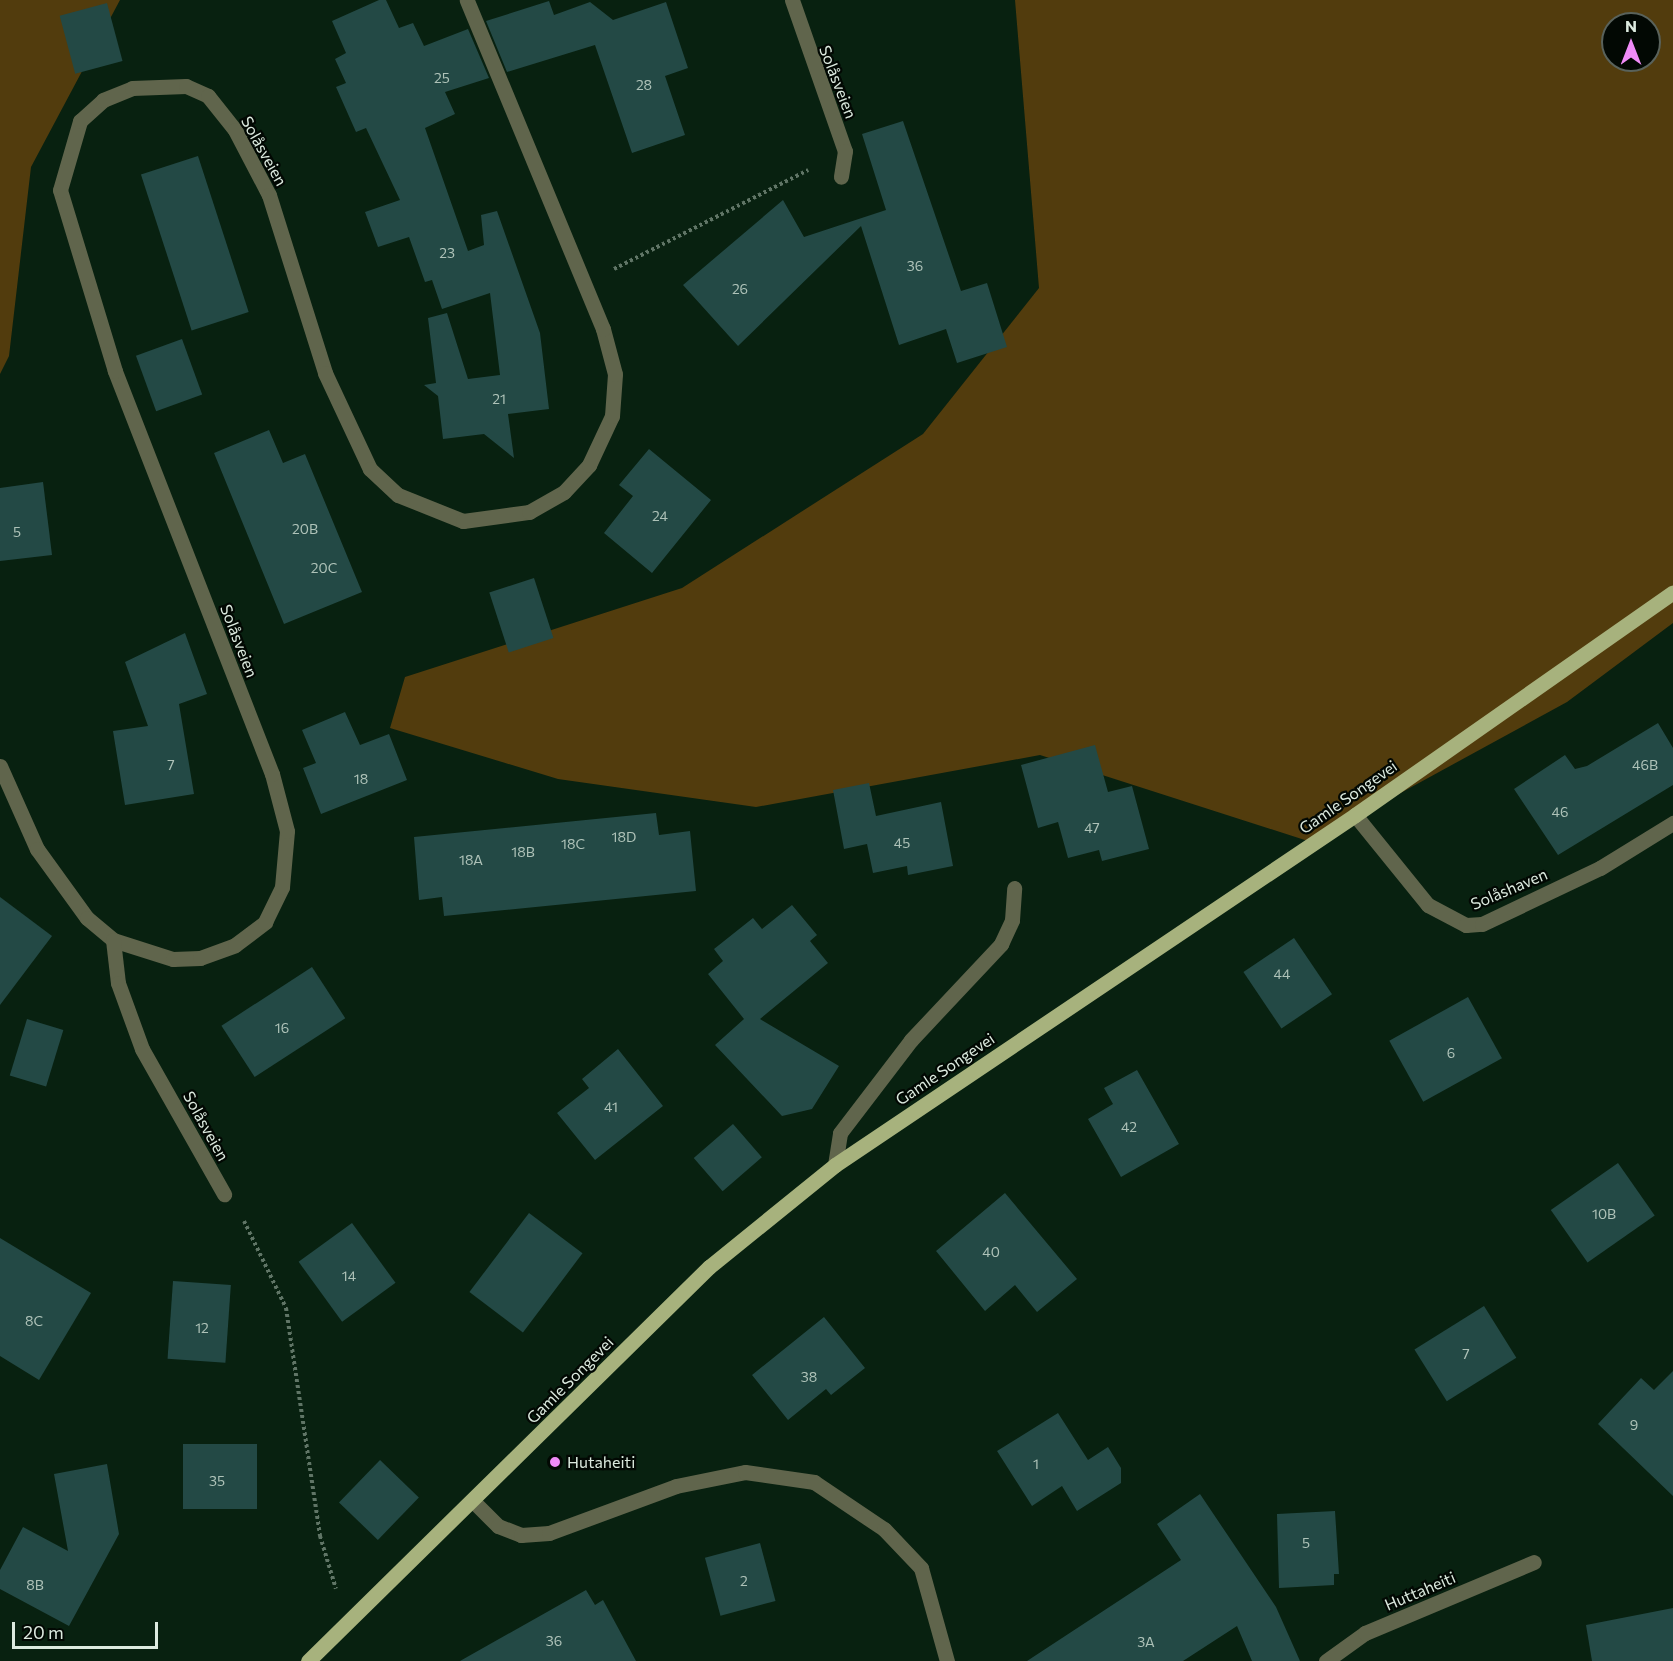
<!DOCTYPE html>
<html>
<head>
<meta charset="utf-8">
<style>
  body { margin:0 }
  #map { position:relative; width:1673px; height:1661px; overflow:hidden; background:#082110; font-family:Commissioner,sans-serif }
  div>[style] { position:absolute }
  .forest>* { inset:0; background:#523c0d }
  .building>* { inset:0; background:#234945; transform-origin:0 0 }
  .path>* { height:4px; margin-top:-2px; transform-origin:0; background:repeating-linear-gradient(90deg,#607566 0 3px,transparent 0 6px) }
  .minor>* { height:15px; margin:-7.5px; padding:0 7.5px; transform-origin:7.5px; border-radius:7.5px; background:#60654c }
  .major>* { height:15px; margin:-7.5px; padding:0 7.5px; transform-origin:7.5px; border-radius:7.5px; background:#a7b27d }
  .dots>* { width:16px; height:16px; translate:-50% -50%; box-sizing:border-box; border:3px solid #020803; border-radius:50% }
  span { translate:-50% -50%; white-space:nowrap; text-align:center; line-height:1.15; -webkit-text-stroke:4.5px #020803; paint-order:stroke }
  .number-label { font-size:14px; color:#aec2b8 }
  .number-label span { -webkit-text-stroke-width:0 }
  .street-label { font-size:16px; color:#dceadf }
  .poi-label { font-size:16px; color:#dceadf }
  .left { translate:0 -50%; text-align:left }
  .north { position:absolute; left:1601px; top:12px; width:60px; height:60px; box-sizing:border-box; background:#020803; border:2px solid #59625b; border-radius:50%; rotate:0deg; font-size:16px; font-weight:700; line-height:24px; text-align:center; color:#dceadf }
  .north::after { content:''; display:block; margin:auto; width:21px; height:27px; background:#ef8bf7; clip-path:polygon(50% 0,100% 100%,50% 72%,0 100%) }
  .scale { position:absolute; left:12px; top:1622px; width:146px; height:27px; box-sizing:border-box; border:3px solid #dceadf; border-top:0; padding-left:8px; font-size:18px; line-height:21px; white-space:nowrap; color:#dceadf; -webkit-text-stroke:4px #020803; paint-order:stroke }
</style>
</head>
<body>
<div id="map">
  <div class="forest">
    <div style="clip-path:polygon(0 0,120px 0,31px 167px,9px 356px,0 374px)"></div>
    <div style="clip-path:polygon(evenodd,1015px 0,1673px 0,1673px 623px,1567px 702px,1311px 842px,1040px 755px,756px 807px,558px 779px,390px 728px,405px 677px,682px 588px,923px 434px,1039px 288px,1015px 0,1613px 24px,1649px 24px,1649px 60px,1613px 60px,1613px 24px)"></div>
  </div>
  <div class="building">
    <div style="clip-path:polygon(379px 0,386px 0,399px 28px,413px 23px,424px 46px,468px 29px,489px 78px,445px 92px,455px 114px,425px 128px,468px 251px,484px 245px,481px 215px,497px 211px,540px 333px,549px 409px,508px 414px,514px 458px,484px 434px,443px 439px,438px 396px,424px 385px,436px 383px,428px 318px,447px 313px,468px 379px,500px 375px,490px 293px,442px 309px,432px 280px,425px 282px,409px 237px,378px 247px,365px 212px,400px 200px,366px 128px,356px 132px,336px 87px,346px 83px,335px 59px,346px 53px,332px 21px)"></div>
    <div style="clip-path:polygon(549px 1px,554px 15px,590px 2px,613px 20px,666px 2px,688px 68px,665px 76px,685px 135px,632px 153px,595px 45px,507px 72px,486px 21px)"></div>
    <div style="left:107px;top:3px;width:60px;height:49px;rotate:75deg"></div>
    <div style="clip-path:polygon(903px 121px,961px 291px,987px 283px,1007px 347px,957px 363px,946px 329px,899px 345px,861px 226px,738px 346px,683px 285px,783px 200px,804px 237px,886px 210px,862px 134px)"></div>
    <div style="left:198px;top:156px;width:164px;height:60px;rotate:72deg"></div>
    <div style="left:182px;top:339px;width:59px;height:49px;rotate:70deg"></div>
    <div style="clip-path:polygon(269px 430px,283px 463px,305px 454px,362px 592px,284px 624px,214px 453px)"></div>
    <div style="clip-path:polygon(649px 449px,711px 500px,652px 573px,604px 533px,633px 496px,619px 485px)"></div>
    <div style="clip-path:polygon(43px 482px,52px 555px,0 561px,0 488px)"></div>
    <div style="left:534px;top:578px;width:63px;height:47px;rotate:72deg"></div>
    <div style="clip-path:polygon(185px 633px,207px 694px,179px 704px,194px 794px,125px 805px,113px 731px,148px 726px,125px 662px)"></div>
    <div style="clip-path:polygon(345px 712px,360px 745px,389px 734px,407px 780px,321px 814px,303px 768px,316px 763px,302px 730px)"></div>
    <div style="clip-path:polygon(1658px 723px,1673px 748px,1673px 785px,1558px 855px,1514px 789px,1565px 755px,1575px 769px,1587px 766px)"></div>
    <div style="clip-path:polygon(1095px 745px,1108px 792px,1132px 786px,1149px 849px,1102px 861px,1099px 850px,1068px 858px,1058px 822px,1038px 828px,1021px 765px)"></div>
    <div style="clip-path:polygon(869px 783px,876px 816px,941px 802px,953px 866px,908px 875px,907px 866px,873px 873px,867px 844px,844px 849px,833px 790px)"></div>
    <div style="clip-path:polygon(656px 813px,659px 835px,690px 831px,696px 891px,444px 916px,442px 897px,419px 900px,414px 837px)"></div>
    <div style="clip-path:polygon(0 897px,52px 936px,0 1005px)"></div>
    <div style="clip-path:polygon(792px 905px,817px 935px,810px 941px,828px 963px,760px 1019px,839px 1066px,812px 1109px,782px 1116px,715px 1045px,744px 1019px,708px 974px,723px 961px,714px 949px,753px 918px,762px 929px)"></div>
    <div style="left:1294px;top:938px;width:68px;height:61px;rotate:56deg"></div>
    <div style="left:312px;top:967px;width:61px;height:108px;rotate:57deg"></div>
    <div style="left:1468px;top:997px;width:70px;height:90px;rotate:61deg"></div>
    <div style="left:27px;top:1019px;width:38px;height:59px;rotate:17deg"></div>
    <div style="clip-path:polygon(618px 1049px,663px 1106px,595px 1160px,557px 1113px,589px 1088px,582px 1079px)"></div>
    <div style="clip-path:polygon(1137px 1070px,1179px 1144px,1121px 1177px,1088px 1119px,1113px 1104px,1104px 1088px)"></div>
    <div style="left:733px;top:1124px;width:44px;height:52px;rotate:49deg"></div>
    <div style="left:1618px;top:1163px;width:64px;height:82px;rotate:55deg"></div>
    <div style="clip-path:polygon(1005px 1193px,1077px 1279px,1037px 1312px,1015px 1285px,985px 1311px,936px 1251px)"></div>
    <div style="left:529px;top:1213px;width:67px;height:99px;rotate:37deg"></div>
    <div style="left:352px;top:1223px;width:74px;height:66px;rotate:54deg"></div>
    <div style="clip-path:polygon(0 1238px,91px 1293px,39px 1380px,0 1356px)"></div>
    <div style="left:173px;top:1281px;width:58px;height:78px;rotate:4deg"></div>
    <div style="left:1484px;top:1306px;width:61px;height:82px;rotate:58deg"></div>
    <div style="clip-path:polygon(824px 1317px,865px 1368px,831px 1395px,826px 1389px,788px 1420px,752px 1375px)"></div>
    <div style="clip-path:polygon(1673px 1371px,1673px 1496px,1598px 1424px,1641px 1378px,1654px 1390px)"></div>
    <div style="clip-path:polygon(1058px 1413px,1088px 1460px,1108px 1447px,1121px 1468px,1121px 1483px,1077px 1511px,1062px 1486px,1032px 1506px,997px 1451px)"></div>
    <div style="left:257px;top:1444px;width:65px;height:74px;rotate:90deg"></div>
    <div style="left:380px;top:1460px;width:54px;height:59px;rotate:44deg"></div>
    <div style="clip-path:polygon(107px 1464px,119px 1534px,69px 1626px,0 1589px,0 1570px,23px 1527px,68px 1551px,54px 1474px)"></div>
    <div style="clip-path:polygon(1200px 1494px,1276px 1607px,1300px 1661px,1252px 1661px,1237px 1626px,1183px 1661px,1027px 1661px,1181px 1560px,1157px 1524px)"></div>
    <div style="clip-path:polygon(1335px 1511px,1339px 1574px,1334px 1574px,1334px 1585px,1279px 1588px,1277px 1514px)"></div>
    <div style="left:760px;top:1543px;width:60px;height:57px;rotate:75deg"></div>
    <div style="clip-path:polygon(586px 1590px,595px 1605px,603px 1600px,636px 1661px,460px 1661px)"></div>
    <div style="clip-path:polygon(1673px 1608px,1673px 1661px,1592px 1661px,1586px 1625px)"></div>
  </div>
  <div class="path">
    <div style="left:614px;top:269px;width:218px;rotate:-27deg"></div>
    <div style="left:244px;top:1221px;width:97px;rotate:64.2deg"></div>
    <div style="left:286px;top:1308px;width:231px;rotate:81.5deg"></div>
    <div style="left:320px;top:1536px;width:55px;rotate:73.2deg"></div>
  </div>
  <div class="minor">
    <div style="left:792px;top:0;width:160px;rotate:70.7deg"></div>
    <div style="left:845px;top:151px;width:26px;rotate:99deg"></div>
    <div style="left:0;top:766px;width:91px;rotate:66deg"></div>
    <div style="left:37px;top:849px;width:85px;rotate:54.1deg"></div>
    <div style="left:87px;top:918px;width:34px;rotate:40deg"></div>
    <div style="left:113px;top:940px;width:63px;rotate:17.6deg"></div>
    <div style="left:173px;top:959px;width:27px;rotate:-2deg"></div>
    <div style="left:200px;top:958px;width:37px;rotate:-20deg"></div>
    <div style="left:235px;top:945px;width:38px;rotate:-37deg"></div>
    <div style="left:265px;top:922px;width:39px;rotate:-64deg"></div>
    <div style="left:282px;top:887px;width:56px;rotate:-84.9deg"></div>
    <div style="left:287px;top:831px;width:59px;rotate:-104.7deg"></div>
    <div style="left:272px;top:774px;width:433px;rotate:-111.3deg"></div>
    <div style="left:115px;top:371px;width:189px;rotate:-106.9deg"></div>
    <div style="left:60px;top:190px;width:72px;rotate:-73.8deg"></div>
    <div style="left:80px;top:121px;width:31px;rotate:-42deg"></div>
    <div style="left:103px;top:100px;width:31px;rotate:-22deg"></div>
    <div style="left:132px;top:88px;width:54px;rotate:-2.1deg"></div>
    <div style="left:186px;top:86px;width:24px;rotate:24deg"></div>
    <div style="left:208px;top:96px;width:43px;rotate:51.5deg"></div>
    <div style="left:235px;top:130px;width:73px;rotate:62.4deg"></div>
    <div style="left:269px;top:195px;width:187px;rotate:72.5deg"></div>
    <div style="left:325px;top:373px;width:106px;rotate:64.9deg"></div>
    <div style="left:370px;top:469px;width:38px;rotate:43deg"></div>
    <div style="left:398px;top:495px;width:70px;rotate:21.8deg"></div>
    <div style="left:463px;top:521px;width:67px;rotate:-7.8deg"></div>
    <div style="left:529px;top:512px;width:40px;rotate:-29.7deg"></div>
    <div style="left:564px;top:492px;width:37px;rotate:-47deg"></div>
    <div style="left:589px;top:465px;width:54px;rotate:-64.9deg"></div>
    <div style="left:612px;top:416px;width:42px;rotate:-85.9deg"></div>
    <div style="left:615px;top:374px;width:47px;rotate:-104.9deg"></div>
    <div style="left:603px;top:329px;width:356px;rotate:-112.5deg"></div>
    <div style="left:1355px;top:815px;width:116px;rotate:51deg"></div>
    <div style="left:1428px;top:905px;width:43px;rotate:27.8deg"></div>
    <div style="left:1466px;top:925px;width:16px;rotate:-4deg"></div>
    <div style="left:1482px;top:924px;width:131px;rotate:-25.4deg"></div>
    <div style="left:1600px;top:868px;width:86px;rotate:-31.7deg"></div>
    <div style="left:113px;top:940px;width:43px;rotate:83.4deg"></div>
    <div style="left:118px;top:983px;width:70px;rotate:70deg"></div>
    <div style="left:142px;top:1049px;width:167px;rotate:60.5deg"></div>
    <div style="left:835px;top:1165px;width:32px;rotate:-81deg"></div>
    <div style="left:840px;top:1133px;width:117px;rotate:-52.6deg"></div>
    <div style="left:911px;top:1040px;width:132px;rotate:-46.8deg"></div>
    <div style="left:1001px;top:944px;width:26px;rotate:-65deg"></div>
    <div style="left:1012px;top:920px;width:32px;rotate:-86deg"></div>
    <div style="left:474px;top:1502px;width:34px;rotate:45deg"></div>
    <div style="left:498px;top:1526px;width:25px;rotate:21deg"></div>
    <div style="left:521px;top:1535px;width:28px;rotate:-4deg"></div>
    <div style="left:549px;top:1533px;width:135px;rotate:-20.3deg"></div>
    <div style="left:676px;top:1486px;width:70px;rotate:-11.5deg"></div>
    <div style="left:745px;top:1472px;width:70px;rotate:8.2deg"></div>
    <div style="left:814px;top:1482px;width:84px;rotate:33.9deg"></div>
    <div style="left:884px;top:1529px;width:54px;rotate:46.5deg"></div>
    <div style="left:921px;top:1568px;width:97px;rotate:74.4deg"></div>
    <div style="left:1326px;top:1661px;width:48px;rotate:-35.7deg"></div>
    <div style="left:1365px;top:1633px;width:183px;rotate:-22.8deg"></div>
  </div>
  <div class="major">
    <div style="left:308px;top:1661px;width:562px;rotate:-44.5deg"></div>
    <div style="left:709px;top:1267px;width:162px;rotate:-39deg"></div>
    <div style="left:835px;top:1165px;width:627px;rotate:-33.94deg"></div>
    <div style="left:1355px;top:815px;width:388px;rotate:-35deg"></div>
  </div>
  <div class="dots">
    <div style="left:555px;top:1462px;background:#ef8bf7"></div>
  </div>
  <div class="number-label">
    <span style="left:442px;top:78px">25</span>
    <span style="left:644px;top:85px">28</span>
    <span style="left:447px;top:253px">23</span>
    <span style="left:915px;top:266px">36</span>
    <span style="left:740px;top:289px">26</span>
    <span style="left:499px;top:399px">21</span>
    <span style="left:660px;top:516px">24</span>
    <span style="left:305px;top:529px">20B</span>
    <span style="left:17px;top:532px">5</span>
    <span style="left:324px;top:568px">20C</span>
    <span style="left:171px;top:765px">7</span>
    <span style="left:1645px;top:765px">46B</span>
    <span style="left:361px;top:779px">18</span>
    <span style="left:1560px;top:812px">46</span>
    <span style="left:1092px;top:828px">47</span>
    <span style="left:624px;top:837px">18D</span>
    <span style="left:902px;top:843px">45</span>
    <span style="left:573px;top:844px">18C</span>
    <span style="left:523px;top:852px">18B</span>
    <span style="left:471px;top:860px">18A</span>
    <span style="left:1282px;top:974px">44</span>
    <span style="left:282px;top:1028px">16</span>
    <span style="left:1451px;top:1053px">6</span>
    <span style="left:611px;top:1107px">41</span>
    <span style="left:1129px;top:1127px">42</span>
    <span style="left:1604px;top:1214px">10B</span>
    <span style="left:991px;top:1252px">40</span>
    <span style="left:349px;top:1276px">14</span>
    <span style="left:34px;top:1321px">8C</span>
    <span style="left:202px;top:1328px">12</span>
    <span style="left:1466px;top:1354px">7</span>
    <span style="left:809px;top:1377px">38</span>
    <span style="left:1634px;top:1425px">9</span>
    <span style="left:1036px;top:1464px">1</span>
    <span style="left:217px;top:1481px">35</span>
    <span style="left:1306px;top:1543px">5</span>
    <span style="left:744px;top:1581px">2</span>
    <span style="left:35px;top:1585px">8B</span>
    <span style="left:554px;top:1641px">36</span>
    <span style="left:1146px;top:1642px">3A</span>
  </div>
  <div class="street-label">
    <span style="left:838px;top:82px;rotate:69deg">Solåsveien</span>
    <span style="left:264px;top:151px;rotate:61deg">Solåsveien</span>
    <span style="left:239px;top:641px;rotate:69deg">Solåsveien</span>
    <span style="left:1348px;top:797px;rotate:-35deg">Gamle Songevei</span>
    <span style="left:1509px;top:889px;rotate:-23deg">Solåshaven</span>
    <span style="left:945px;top:1069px;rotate:-34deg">Gamle Songevei</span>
    <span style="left:206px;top:1126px;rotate:61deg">Solåsveien</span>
    <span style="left:570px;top:1380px;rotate:-45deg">Gamle Songevei</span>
    <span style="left:1420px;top:1591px;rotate:-23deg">Huttaheiti</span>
  </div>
  <div class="poi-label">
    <span class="left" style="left:567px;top:1462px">Hutaheiti</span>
  </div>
  <div class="north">N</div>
  <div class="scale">20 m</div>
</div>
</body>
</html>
